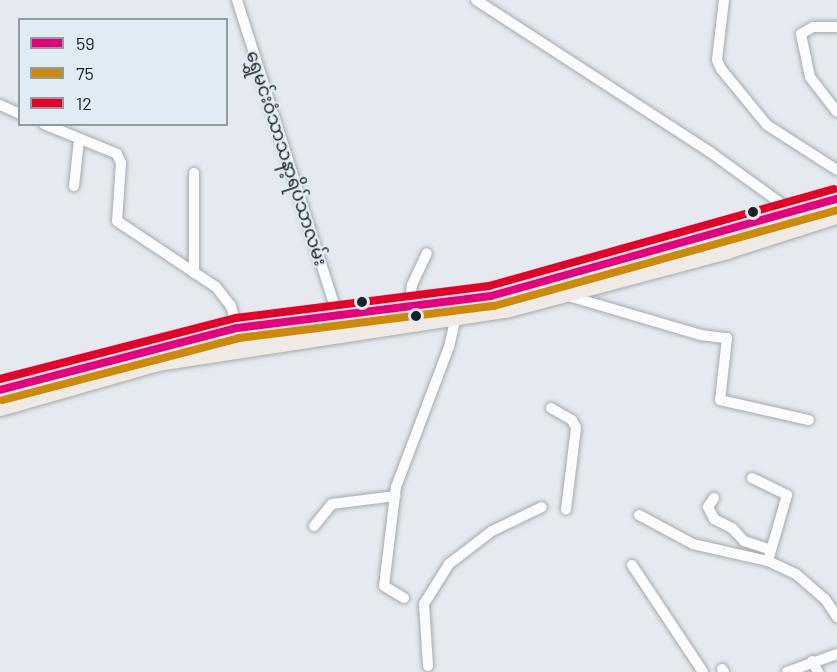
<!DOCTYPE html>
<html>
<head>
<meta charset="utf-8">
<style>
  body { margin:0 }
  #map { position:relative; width:837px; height:672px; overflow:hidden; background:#e4eaef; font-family:Barlow,"Noto Sans Myanmar",sans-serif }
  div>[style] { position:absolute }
  .roads { filter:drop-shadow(0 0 2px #a5aaad) drop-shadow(0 0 2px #a5aaad) }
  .minor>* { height:10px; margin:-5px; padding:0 5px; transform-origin:5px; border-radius:5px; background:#fbfcfd }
  .primary>* { height:18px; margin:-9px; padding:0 9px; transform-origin:9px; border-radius:9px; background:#f0eae6 }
  .bus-1>* { height:8px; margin:-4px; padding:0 4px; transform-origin:4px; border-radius:4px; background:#e5007d }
  .bus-2>* { height:8px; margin:-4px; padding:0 4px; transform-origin:4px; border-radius:4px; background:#cb8b07 }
  .bus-3>* { height:8px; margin:-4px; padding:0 4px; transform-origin:4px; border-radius:4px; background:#e4002b }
  .dots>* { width:16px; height:16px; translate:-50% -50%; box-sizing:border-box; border:3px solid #e0ebf3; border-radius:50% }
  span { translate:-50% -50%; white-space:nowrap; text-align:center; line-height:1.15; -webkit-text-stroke:4.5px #e0ebf3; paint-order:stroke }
  .street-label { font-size:18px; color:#1c2023 }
  .legend { position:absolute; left:18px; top:18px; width:210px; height:108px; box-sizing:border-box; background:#e0ebf3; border:2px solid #929aa0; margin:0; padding:8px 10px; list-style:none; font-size:18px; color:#1c2023 }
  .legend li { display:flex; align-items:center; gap:12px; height:30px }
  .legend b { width:30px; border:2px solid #929aa0 }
</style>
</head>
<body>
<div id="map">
  <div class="roads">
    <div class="minor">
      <div style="left:237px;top:0;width:332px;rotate:72.3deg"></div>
      <div style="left:476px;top:0;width:279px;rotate:33deg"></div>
      <div style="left:710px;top:152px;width:102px;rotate:35.9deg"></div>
      <div style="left:724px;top:0;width:60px;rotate:96.7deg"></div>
      <div style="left:717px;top:60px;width:10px;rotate:66deg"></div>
      <div style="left:721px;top:69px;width:72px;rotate:50.6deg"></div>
      <div style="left:767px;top:125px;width:83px;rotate:32.7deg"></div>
      <div style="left:837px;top:27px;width:24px;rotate:180deg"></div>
      <div style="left:813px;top:27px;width:14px;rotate:150deg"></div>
      <div style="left:801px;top:34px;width:44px;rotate:78.2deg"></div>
      <div style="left:810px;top:77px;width:44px;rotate:52.4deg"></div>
      <div style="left:0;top:105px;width:22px;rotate:24deg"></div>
      <div style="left:44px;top:124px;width:79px;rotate:22.3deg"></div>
      <div style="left:117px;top:154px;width:10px;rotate:66deg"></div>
      <div style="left:121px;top:163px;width:58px;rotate:93.9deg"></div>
      <div style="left:117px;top:221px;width:119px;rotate:33.7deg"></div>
      <div style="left:216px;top:287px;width:24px;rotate:52deg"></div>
      <div style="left:231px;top:306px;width:23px;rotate:75deg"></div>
      <div style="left:194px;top:173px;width:100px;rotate:90deg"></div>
      <div style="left:74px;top:186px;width:46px;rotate:-83.8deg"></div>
      <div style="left:565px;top:295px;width:142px;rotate:16.4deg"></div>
      <div style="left:701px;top:335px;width:26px;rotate:7deg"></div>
      <div style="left:727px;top:338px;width:62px;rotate:96.4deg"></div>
      <div style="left:720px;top:400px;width:91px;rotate:12.7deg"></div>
      <div style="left:409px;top:309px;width:24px;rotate:-83deg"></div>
      <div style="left:412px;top:285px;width:35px;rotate:-65deg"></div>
      <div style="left:551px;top:408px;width:24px;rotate:30deg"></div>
      <div style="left:572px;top:420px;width:9px;rotate:63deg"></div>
      <div style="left:576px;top:428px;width:82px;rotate:97deg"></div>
      <div style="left:752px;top:478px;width:39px;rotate:26deg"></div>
      <div style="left:787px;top:495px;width:69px;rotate:106.1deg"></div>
      <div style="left:714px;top:498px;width:11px;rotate:124deg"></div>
      <div style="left:708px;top:507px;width:13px;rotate:63deg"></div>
      <div style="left:714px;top:519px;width:20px;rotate:27deg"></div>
      <div style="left:732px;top:528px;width:18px;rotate:47deg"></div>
      <div style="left:744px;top:541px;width:28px;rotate:18deg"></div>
      <div style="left:639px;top:515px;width:61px;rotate:28.2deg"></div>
      <div style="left:693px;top:544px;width:77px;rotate:12.8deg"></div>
      <div style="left:768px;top:561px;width:31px;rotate:25deg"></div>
      <div style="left:796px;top:574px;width:38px;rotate:41deg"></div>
      <div style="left:825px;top:599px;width:22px;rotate:56deg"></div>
      <div style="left:314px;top:526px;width:28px;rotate:-51deg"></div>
      <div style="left:332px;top:504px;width:64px;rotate:-7.2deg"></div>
      <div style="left:632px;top:565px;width:128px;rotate:56.4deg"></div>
      <div style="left:404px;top:598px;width:23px;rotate:-149deg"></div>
      <div style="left:384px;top:586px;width:100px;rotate:-83.1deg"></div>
      <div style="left:396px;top:487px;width:150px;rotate:-69.3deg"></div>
      <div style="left:449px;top:347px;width:36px;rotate:-77deg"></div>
      <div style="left:812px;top:661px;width:13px;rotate:61deg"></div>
      <div style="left:428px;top:666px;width:62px;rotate:-93.7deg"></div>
      <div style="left:424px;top:604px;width:47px;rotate:-58deg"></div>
      <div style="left:449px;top:564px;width:54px;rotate:-37.5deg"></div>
      <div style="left:492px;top:531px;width:55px;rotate:-25.6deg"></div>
      <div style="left:722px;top:669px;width:4px;rotate:56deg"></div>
      <div style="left:787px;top:672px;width:53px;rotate:-19.8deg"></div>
    </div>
    <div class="primary">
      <div style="left:0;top:390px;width:245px;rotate:-14.7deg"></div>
      <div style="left:237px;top:328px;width:256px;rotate:-7.2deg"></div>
      <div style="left:491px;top:296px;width:239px;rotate:-15deg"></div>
      <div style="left:722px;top:234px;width:120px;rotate:-16.9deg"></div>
      <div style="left:0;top:407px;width:164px;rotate:-15.9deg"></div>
      <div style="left:158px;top:362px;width:352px;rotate:-8.7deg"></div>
      <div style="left:506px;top:309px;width:229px;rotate:-14.9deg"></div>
      <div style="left:727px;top:250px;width:115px;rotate:-17.7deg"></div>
    </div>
  </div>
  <div class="bus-1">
    <div style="left:0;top:390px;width:245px;rotate:-14.7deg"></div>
    <div style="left:237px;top:328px;width:256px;rotate:-7.2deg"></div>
    <div style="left:491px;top:296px;width:359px;rotate:-15.7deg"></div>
  </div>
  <div class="bus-2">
    <div style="left:3px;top:400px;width:244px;rotate:-14.7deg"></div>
    <div style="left:239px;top:338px;width:257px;rotate:-7.2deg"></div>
    <div style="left:494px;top:306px;width:356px;rotate:-15.6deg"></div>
  </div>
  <div class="bus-3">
    <div style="left:0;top:379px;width:244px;rotate:-14.5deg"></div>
    <div style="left:236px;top:318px;width:255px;rotate:-7.2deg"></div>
    <div style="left:489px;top:286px;width:358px;rotate:-15.7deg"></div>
  </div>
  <div class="dots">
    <div style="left:753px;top:212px;background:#1c2023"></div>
    <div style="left:362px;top:302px;background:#1c2023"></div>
    <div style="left:416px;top:316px;background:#1c2023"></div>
  </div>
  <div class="street-label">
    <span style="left:287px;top:158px;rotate:72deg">ရွှေမင်းဝံသာသနာ့ရိပ်သာလမ်း</span>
  </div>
  <ul class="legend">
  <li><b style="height:8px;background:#e5007d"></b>59</li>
  <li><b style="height:8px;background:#cb8b07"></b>75</li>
  <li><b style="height:8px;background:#e4002b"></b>12</li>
  </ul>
</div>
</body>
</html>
